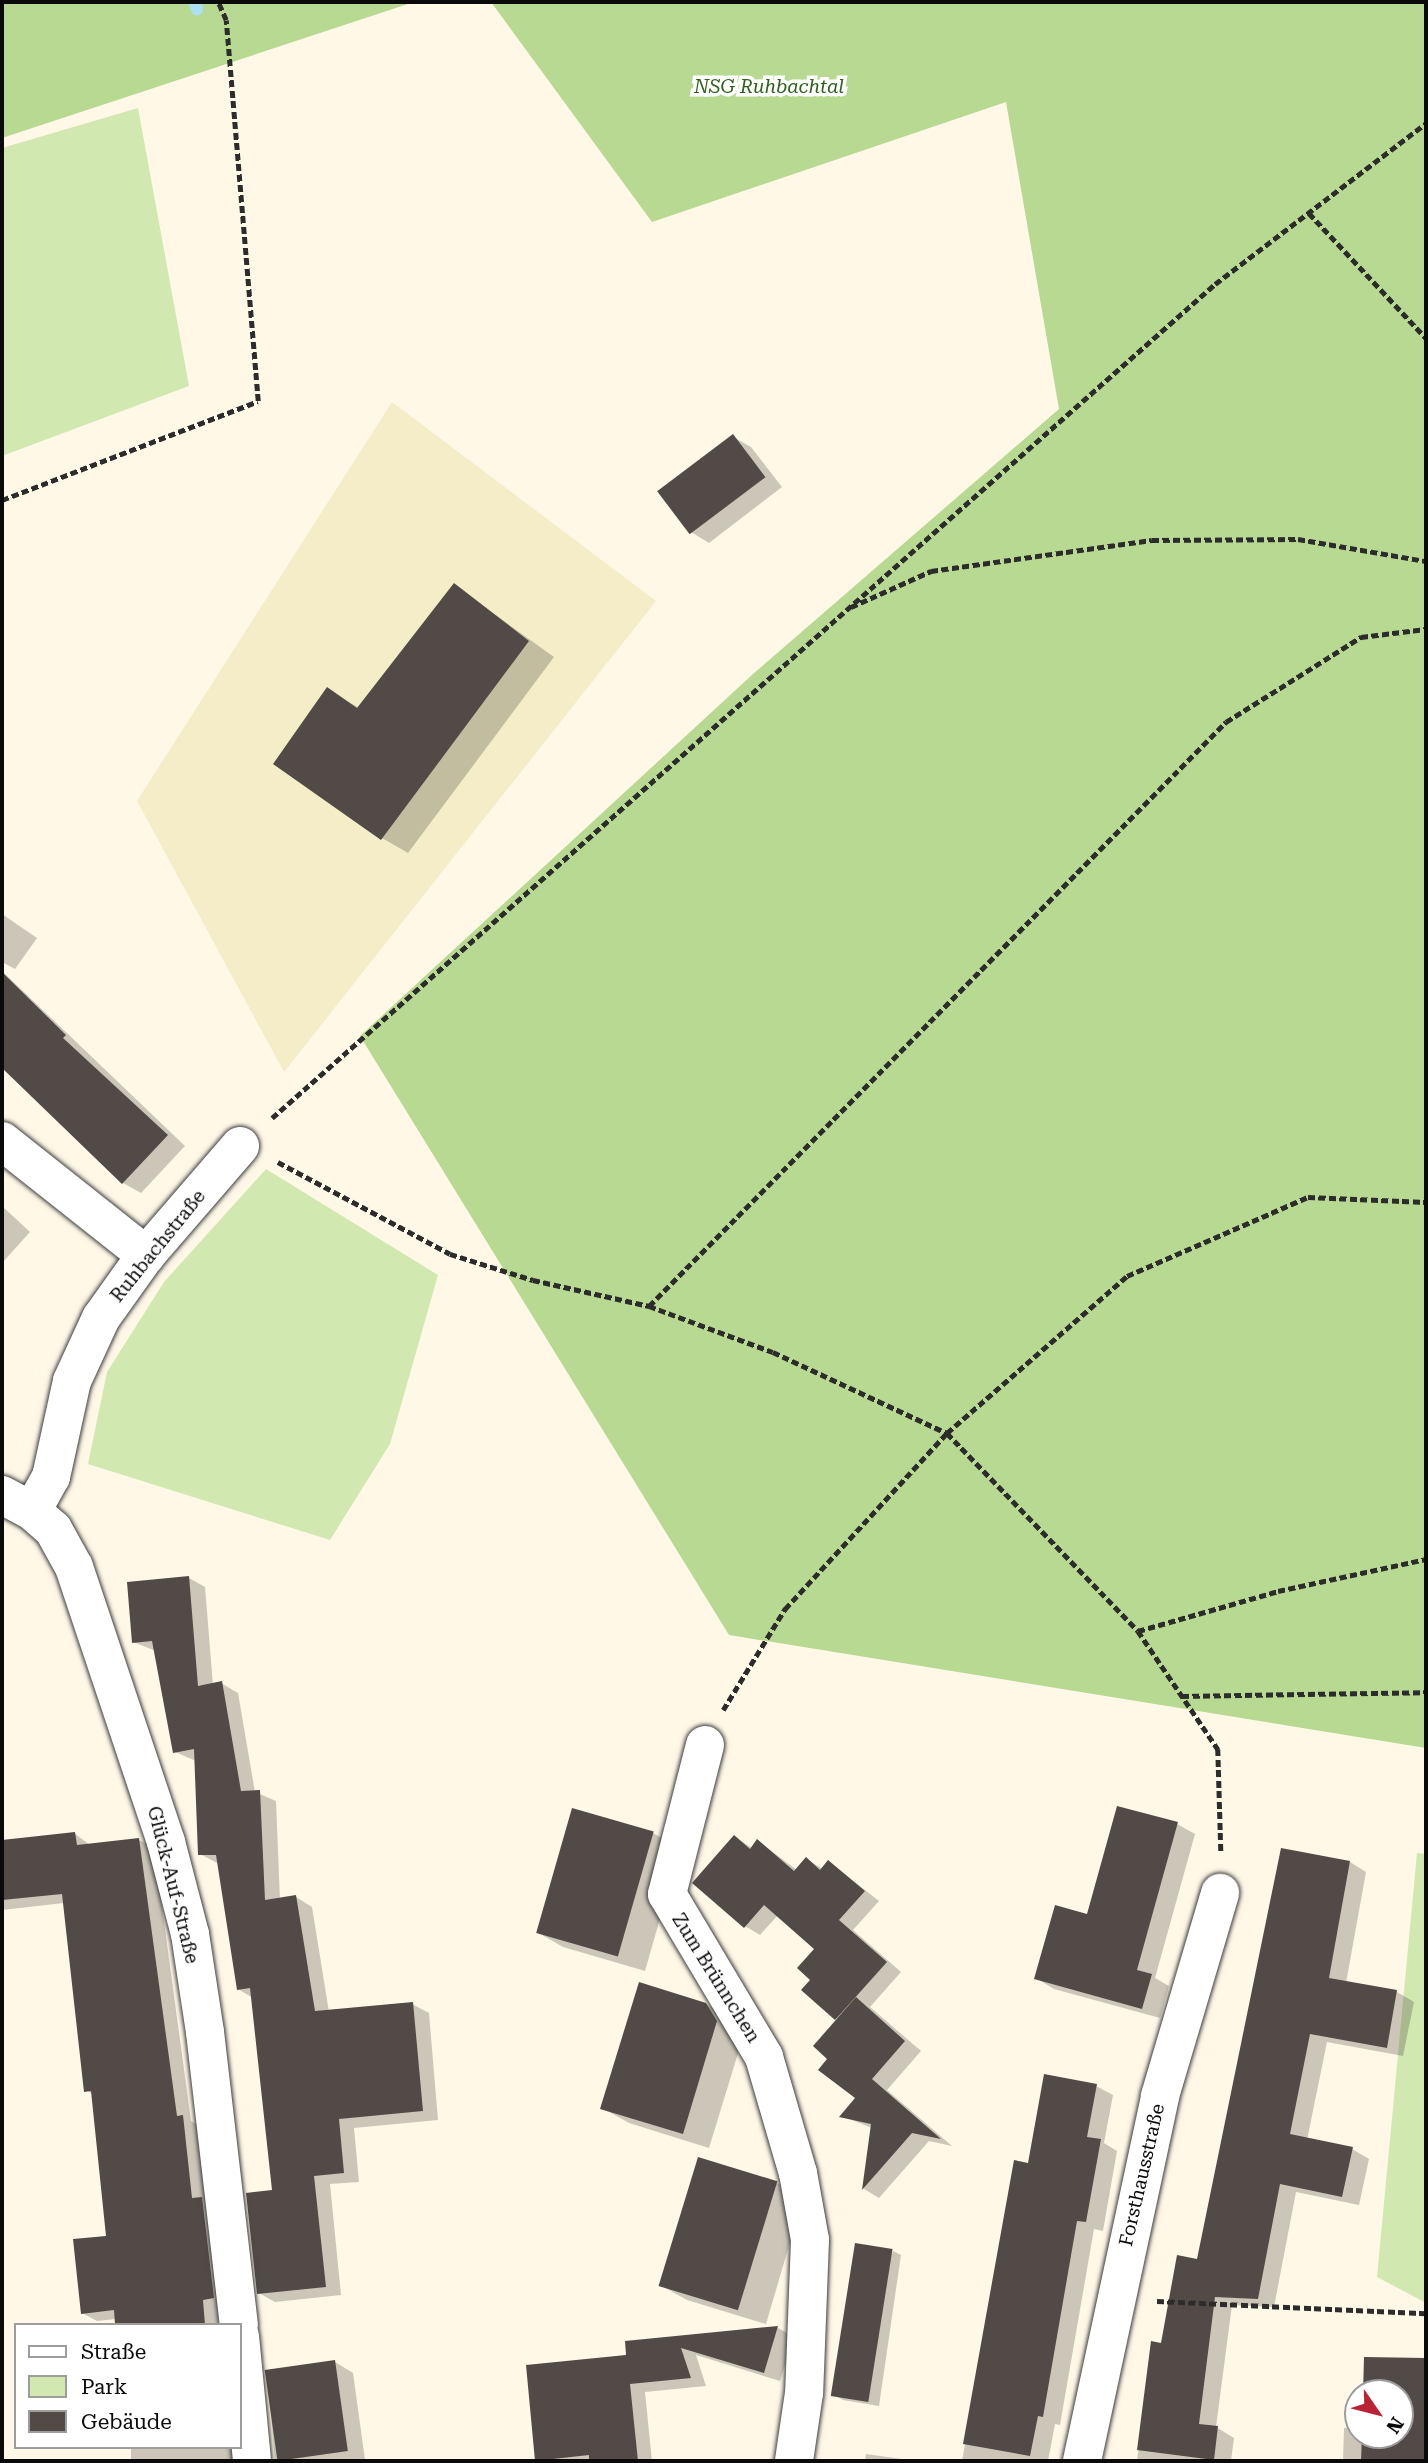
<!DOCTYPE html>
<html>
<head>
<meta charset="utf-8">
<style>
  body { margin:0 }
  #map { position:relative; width:1428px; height:2463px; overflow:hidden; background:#fff8e7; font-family:"Roboto Serif",serif }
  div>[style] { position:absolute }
  .farmland>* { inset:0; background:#f4edc8 }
  .green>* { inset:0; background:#d2e8b1 }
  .forest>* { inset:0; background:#b7d991 }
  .shadow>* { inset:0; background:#0003; transform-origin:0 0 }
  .stream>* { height:12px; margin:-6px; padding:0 6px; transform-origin:6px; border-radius:6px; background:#abe0f6 }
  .building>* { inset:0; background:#524a46; transform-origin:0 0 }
  .path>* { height:4.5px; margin-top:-2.25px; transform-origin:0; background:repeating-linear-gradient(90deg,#2c2c2c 0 7px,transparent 0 10.5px) }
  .roads { filter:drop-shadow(0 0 2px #3d3d3d) drop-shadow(0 0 2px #3d3d3d) }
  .minor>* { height:38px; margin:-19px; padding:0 19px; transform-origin:19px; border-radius:19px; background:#fff }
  span { translate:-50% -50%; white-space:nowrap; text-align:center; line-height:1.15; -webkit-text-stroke:7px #fff; paint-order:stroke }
  .park-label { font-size:19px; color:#2f611b; font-style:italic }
  .street-label { font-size:19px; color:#0a0a0a }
  .frame { position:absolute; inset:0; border:4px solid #0a0a0a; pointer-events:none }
  .legend { position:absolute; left:14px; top:2323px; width:228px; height:126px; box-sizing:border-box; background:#fff; border:2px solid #9d9d9d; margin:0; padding:9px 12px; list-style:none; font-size:21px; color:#0a0a0a }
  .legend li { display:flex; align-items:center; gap:14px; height:35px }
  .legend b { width:35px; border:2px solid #9d9d9d }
  .north { position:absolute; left:1344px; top:2379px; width:70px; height:70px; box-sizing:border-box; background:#fff; border:2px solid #9d9d9d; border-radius:50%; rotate:125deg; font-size:19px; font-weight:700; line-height:28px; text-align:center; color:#0a0a0a }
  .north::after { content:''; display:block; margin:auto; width:24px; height:32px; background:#ba2235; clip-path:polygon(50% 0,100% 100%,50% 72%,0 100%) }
</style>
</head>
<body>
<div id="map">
  <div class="farmland">
    <div style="clip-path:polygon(392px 402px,656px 601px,284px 1072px,137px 801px)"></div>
  </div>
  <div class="green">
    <div style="clip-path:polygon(138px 108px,189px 386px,2px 456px,2px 148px)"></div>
    <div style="clip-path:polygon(266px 1169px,438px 1275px,390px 1444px,330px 1540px,88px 1464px,107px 1372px,164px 1282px)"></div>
    <div style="clip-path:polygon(1417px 1853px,1426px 1854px,1426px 2303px,1377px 2277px)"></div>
  </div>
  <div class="forest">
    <div style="clip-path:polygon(2px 2px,414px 2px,2px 138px)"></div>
    <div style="clip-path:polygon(491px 2px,1426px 2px,1426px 1748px,729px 1635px,360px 1036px,753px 674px,1059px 409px,1006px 102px,652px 222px)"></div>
  </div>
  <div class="shadow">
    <div style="clip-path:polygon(733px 437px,751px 447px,782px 487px,709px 543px,691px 532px)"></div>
    <div style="clip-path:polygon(454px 585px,554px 657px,408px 853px,382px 838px,327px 689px,359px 708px)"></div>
    <div style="clip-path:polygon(2px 914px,37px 938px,15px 969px,2px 962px)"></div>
    <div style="clip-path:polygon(2px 971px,185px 1146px,141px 1193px,123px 1183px,2px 1065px)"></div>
    <div style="clip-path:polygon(2px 1206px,30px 1232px,2px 1263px)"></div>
    <div style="clip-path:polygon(189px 1578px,205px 1587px,213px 1685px,221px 1683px,238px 1693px,255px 1792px,276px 1801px,280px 1900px,296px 1897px,312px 1907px,329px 2012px,412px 2004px,429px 2013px,438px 2120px,354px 2128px,359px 2182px,330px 2184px,341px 2295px,275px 2302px,259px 2293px,274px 2191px,253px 1998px,238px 1989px,219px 1864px,200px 1854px,196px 1761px,175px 1752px,156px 1651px,133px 1642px)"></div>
    <div style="clip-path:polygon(1177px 1824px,1195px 1834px,1155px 1978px,1169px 1986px,1160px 2018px,1054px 1989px,1036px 1978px,1088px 1916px)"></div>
    <div style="clip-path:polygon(74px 1833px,90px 1845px,139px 1840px,154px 1848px,191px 2121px,198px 2125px,228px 2306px,217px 2307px,219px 2325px,121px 2325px,116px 2319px,97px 2321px,82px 2313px,108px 2238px,94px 2095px,86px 2090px,64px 1903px,2px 1910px,2px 1842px)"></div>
    <div style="clip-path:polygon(653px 1833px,680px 1849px,645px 1971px,563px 1947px,537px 1932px)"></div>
    <div style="clip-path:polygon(735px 1837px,752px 1848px,758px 1841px,797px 1870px,806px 1859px,823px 1869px,829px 1862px,879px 1901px,853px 1930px,901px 1972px,870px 2007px,921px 2051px,887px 2090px,952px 2146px,929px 2141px,879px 2198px,864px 2189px,872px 2128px,842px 2116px,858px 2098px,829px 2059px,838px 2020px,813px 1979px,816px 1949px,778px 1915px,760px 1935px,745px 1926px)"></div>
    <div style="clip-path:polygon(1350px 1862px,1366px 1872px,1346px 1983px,1397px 1992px,1414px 2002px,1403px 2056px,1327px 2042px,1307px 2140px,1352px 2149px,1369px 2159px,1359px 2205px,1296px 2192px,1274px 2307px,1232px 2305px,1216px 2427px,1234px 2438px,1231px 2461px,1137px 2461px,1152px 2343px,1163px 2345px,1198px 2261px)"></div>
    <div style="clip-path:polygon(706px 2004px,733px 2020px,743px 2037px,709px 2148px,629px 2123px,602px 2108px)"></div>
    <div style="clip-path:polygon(1096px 2086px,1113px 2095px,1104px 2143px,1117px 2151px,1103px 2231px,1094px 2229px,1060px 2425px,1055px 2424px,1048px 2461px,962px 2461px,1015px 2163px,1029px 2165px)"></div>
    <div style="clip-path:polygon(699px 2159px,777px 2183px,803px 2198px,766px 2324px,687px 2300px,660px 2285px)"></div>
    <div style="clip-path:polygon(893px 2251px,901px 2255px,879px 2406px,843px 2400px,834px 2395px)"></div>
    <div style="clip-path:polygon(778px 2328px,794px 2337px,780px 2381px,696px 2355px,706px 2386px,645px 2392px,652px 2461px,537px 2460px,628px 2356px,627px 2343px)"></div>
    <div style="clip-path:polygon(1366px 2359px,1426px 2360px,1426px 2461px,1343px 2461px,1344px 2428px,1358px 2428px,1358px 2435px,1400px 2435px,1400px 2393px,1365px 2393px)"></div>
    <div style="clip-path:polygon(335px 2362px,353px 2373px,365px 2460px,275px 2460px,267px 2371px)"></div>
    <div style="left:131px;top:2447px;width:109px;height:14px"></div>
    <div style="clip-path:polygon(866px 2454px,916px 2461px,865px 2461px)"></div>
  </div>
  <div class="stream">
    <div style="left:194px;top:2px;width:8px;rotate:67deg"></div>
  </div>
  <div class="building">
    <div style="left:733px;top:434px;width:54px;height:95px;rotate:53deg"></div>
    <div style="clip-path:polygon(454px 583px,529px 641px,381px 840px,273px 764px,327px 687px,357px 708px)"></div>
    <div style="clip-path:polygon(2px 972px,66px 1035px,63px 1038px,168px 1135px,122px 1184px,2px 1068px)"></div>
    <div style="clip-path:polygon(189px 1576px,198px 1686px,222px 1681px,241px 1791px,260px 1790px,265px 1900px,296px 1895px,315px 2011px,413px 2002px,423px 2111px,339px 2119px,344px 2173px,314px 2176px,326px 2287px,257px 2294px,246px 2193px,272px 2190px,250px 1988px,237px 1990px,216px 1855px,198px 1855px,194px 1749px,173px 1753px,152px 1641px,132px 1643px,127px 1582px)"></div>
    <div style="clip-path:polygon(1117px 1806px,1178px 1822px,1137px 1970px,1152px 1974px,1142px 2009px,1034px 1979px,1055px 1905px,1087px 1914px)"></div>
    <div style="left:572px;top:1808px;width:85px;height:130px;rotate:16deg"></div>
    <div style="clip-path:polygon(75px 1832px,77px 1845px,139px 1838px,177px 2116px,183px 2115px,192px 2198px,202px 2197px,214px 2298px,203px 2300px,205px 2325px,115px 2325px,114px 2310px,81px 2314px,73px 2239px,106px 2236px,91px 2091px,84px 2092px,62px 1894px,2px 1900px,2px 1840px)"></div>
    <div style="clip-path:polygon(734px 1835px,750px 1849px,757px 1839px,794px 1871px,806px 1857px,820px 1870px,828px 1860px,865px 1891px,839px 1920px,887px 1962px,835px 2020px,801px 1990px,810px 1980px,797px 1968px,814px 1949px,764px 1905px,744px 1928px,692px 1883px)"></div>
    <div style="clip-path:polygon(1281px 1848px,1350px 1861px,1329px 1978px,1397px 1990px,1387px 2048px,1310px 2034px,1290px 2134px,1353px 2147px,1342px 2197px,1280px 2184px,1258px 2299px,1215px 2297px,1199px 2424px,1218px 2426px,1214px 2460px,1137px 2450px,1151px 2341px,1161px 2343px,1177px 2255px,1197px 2259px)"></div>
    <div style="clip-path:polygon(639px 1982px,706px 2003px,717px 2021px,683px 2134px,600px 2109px)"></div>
    <div style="clip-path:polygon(856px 1997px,905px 2041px,872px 2079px,941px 2139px,912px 2133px,862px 2190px,871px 2124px,839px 2117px,855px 2098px,818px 2070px,827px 2059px,813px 2046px)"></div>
    <div style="clip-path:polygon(1044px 2074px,1097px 2084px,1087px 2137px,1101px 2139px,1086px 2222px,1077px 2221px,1043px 2417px,1038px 2416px,1030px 2456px,963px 2444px,1014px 2160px,1028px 2163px)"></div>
    <div style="left:698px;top:2157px;width:83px;height:135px;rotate:17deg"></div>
    <div style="left:855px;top:2243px;width:38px;height:155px;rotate:9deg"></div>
    <div style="clip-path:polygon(778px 2326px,764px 2373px,681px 2348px,691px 2378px,630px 2384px,638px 2461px,589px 2461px,589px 2455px,535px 2461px,526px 2365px,626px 2355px,625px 2341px)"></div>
    <div style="clip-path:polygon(1364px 2357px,1426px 2358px,1426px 2461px,1361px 2461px,1362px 2435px,1400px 2435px,1400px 2393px,1363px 2393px)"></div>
    <div style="left:335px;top:2360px;width:92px;height:71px;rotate:82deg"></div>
  </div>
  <div class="path">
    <div style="left:1309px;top:213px;width:171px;rotate:46.9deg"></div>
    <div style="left:2px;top:500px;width:274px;rotate:-21.1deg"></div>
    <div style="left:258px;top:401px;width:382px;rotate:-94.8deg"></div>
    <div style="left:226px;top:20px;width:20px;rotate:-114deg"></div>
    <div style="left:851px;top:607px;width:88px;rotate:-24.2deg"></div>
    <div style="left:931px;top:571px;width:223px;rotate:-8deg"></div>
    <div style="left:1152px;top:540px;width:146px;rotate:-0.4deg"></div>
    <div style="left:1298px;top:539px;width:130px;rotate:9.8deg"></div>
    <div style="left:272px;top:1118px;width:1259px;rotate:-41.49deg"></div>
    <div style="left:1215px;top:284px;width:265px;rotate:-37.3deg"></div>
    <div style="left:278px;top:1162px;width:195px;rotate:28.1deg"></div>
    <div style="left:450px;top:1254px;width:87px;rotate:17.4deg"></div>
    <div style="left:533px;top:1280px;width:119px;rotate:12.6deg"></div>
    <div style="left:649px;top:1306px;width:132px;rotate:20.4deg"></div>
    <div style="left:773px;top:1352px;width:192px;rotate:25deg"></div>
    <div style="left:947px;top:1433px;width:275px;rotate:46deg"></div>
    <div style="left:1138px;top:1631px;width:143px;rotate:55.9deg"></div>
    <div style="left:1218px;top:1749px;width:104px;rotate:88.3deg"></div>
    <div style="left:649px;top:1306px;width:821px;rotate:-45.35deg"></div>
    <div style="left:1226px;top:722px;width:160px;rotate:-32.2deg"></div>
    <div style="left:1361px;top:637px;width:65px;rotate:-7deg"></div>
    <div style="left:1138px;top:1631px;width:146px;rotate:-15.9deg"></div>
    <div style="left:1278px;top:1591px;width:151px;rotate:-12.2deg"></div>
    <div style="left:1182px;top:1696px;width:244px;rotate:-0.9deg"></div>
    <div style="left:723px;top:1710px;width:119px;rotate:-58.5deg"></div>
    <div style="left:785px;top:1609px;width:239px;rotate:-47.4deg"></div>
    <div style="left:947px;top:1433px;width:239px;rotate:-41.1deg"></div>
    <div style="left:1127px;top:1276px;width:197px;rotate:-23.6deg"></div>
    <div style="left:1308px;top:1197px;width:118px;rotate:2.4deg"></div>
    <div style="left:1157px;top:2301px;width:269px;rotate:2.6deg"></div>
  </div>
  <div class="roads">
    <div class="minor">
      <div style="left:2px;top:1141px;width:184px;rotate:38.4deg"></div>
      <div style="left:2px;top:1495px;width:34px;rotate:28deg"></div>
      <div style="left:32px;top:1511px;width:28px;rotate:41deg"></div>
      <div style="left:53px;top:1529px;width:43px;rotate:61.1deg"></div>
      <div style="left:74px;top:1567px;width:290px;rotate:71.5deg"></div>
      <div style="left:166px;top:1842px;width:95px;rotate:75.4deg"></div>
      <div style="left:190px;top:1934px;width:99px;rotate:81.3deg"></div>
      <div style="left:205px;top:2032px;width:295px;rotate:83.4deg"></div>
      <div style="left:32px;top:1511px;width:39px;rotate:-61deg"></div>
      <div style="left:51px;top:1477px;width:98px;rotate:-77.7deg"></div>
      <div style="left:72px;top:1381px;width:69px;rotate:-65.3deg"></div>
      <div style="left:101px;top:1318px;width:77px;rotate:-54.5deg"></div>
      <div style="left:146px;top:1255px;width:144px;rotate:-49.2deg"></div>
      <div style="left:705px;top:1745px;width:154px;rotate:104.3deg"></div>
      <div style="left:667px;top:1894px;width:190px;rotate:59.2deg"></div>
      <div style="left:764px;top:2057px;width:121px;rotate:73.7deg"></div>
      <div style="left:798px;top:2173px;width:68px;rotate:79.8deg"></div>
      <div style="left:810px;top:2240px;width:153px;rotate:92.2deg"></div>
      <div style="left:804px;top:2393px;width:69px;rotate:98.4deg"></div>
      <div style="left:240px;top:2336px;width:126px;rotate:84.5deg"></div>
      <div style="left:1082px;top:2461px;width:373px;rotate:-77.9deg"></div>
      <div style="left:1160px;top:2096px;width:212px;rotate:-73.5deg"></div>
    </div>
  </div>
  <div class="park-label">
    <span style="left:769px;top:87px">NSG Ruhbachtal</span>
  </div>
  <div class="street-label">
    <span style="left:158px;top:1246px;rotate:-51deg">Ruhbachstraße</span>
    <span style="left:173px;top:1885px;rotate:76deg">Glück-Auf-Straße</span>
    <span style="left:716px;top:1978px;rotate:58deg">Zum Brünnchen</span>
    <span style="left:1142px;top:2175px;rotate:-77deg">Forsthausstraße</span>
  </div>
  <div class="frame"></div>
  <ul class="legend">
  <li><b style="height:9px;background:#fff"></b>Straße</li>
  <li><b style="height:19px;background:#d2e8b1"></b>Park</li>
  <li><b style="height:19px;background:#524a46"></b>Gebäude</li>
  </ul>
  <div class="north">N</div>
</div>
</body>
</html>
